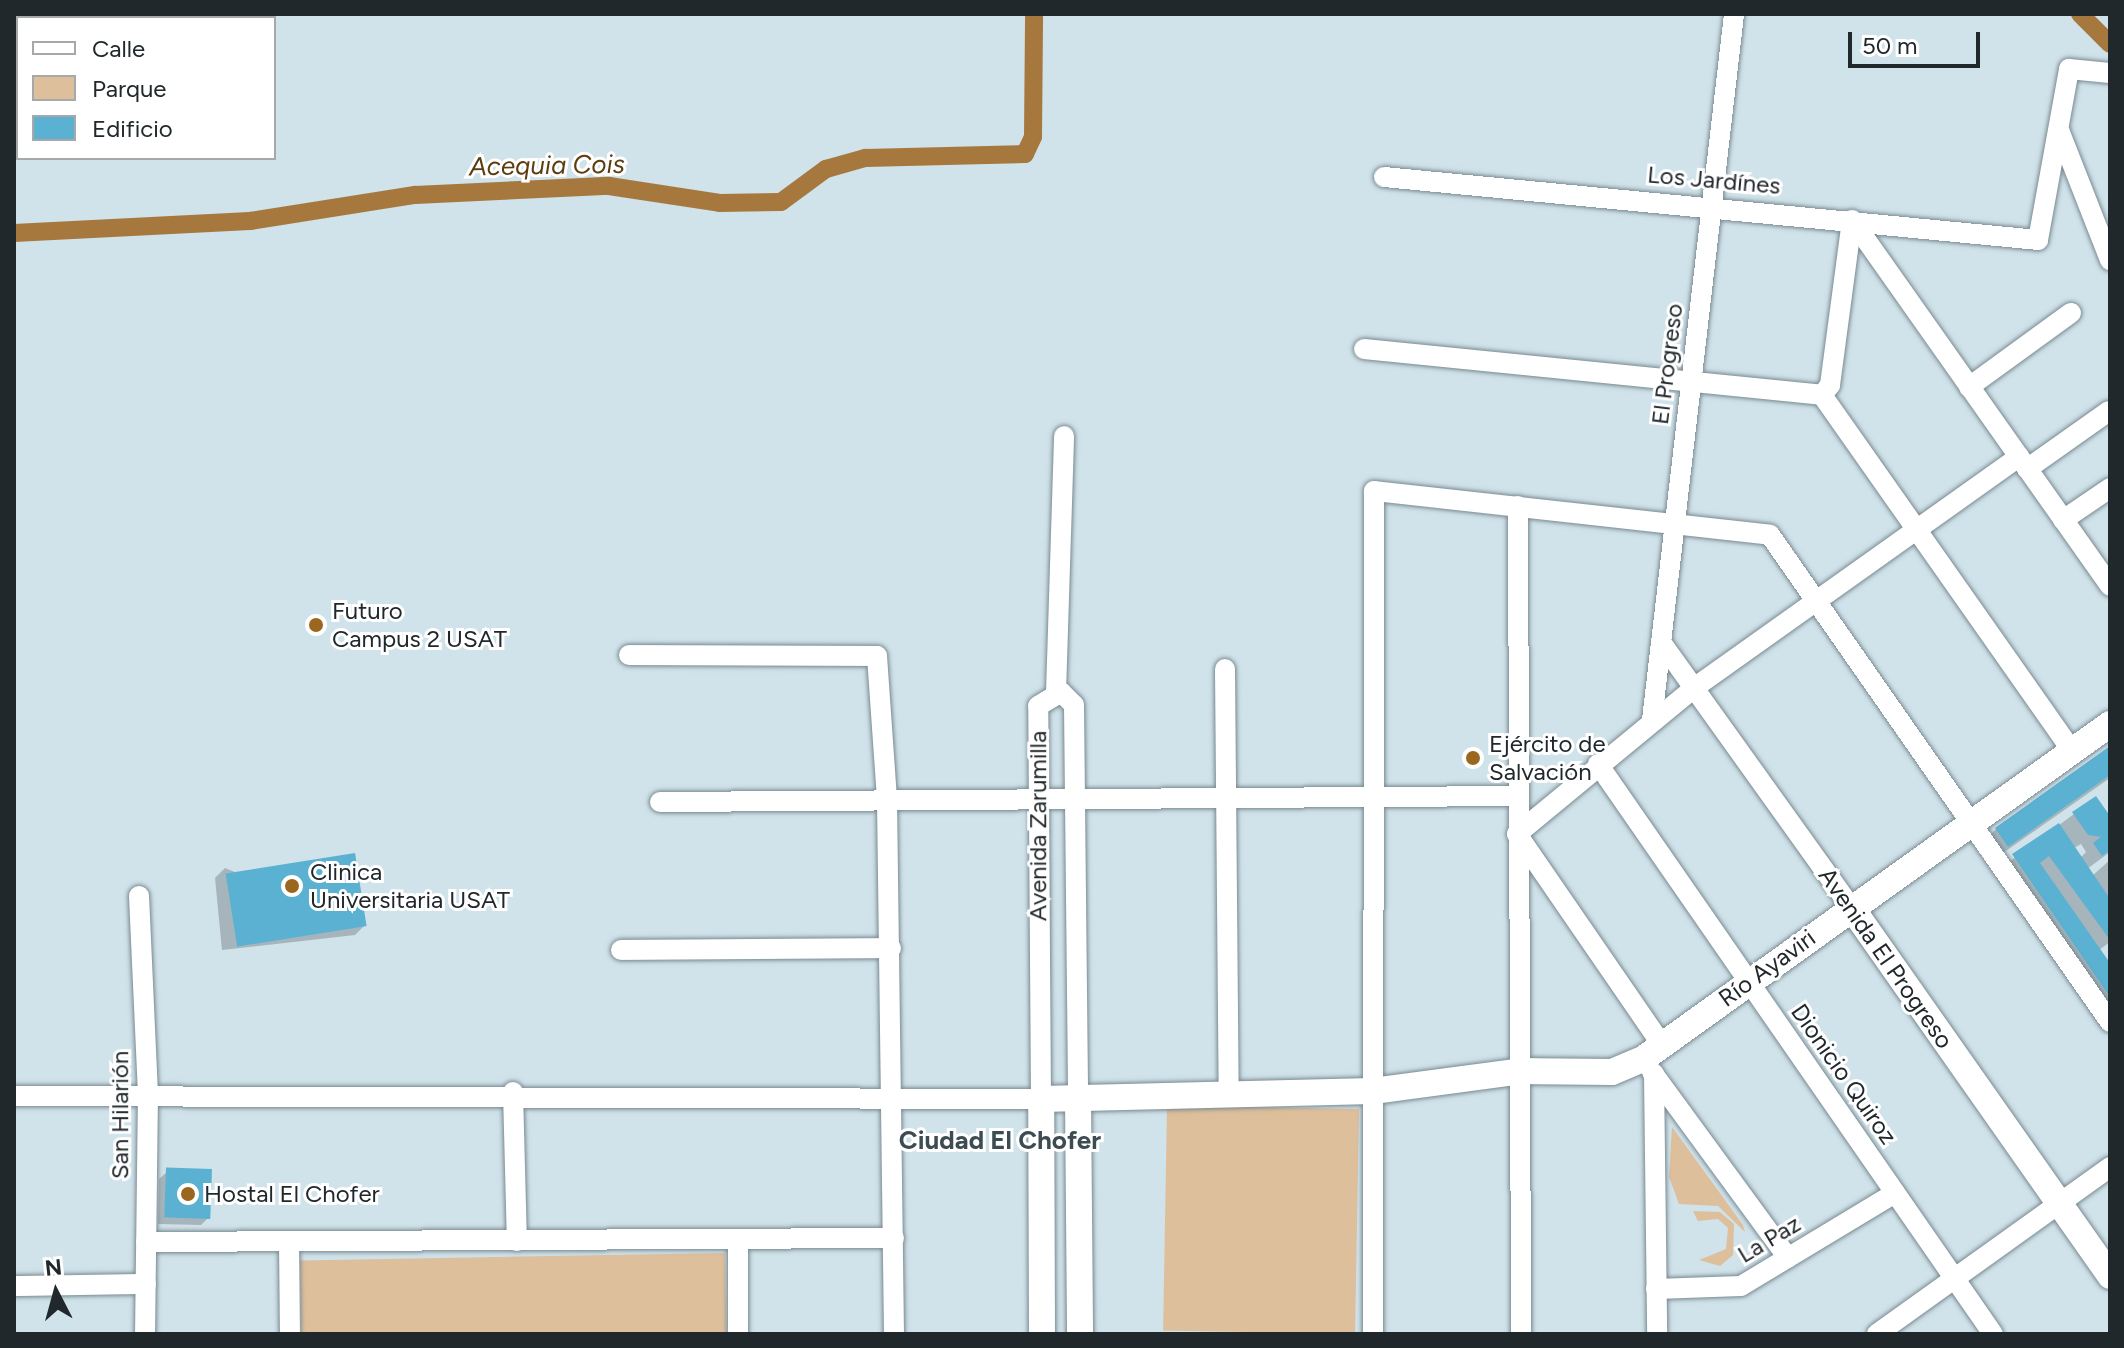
<!DOCTYPE html>
<html>
<head>
<meta charset="utf-8">
<style>
  body { margin:0 }
  #map { position:relative; width:2124px; height:1348px; overflow:hidden; background:#d0e2ea; font-family:Figtree,sans-serif }
  div>[style] { position:absolute }
  .green>* { inset:0; background:#debf9b; transform-origin:0 0 }
  .shadow>* { inset:0; background:#0003 }
  .canal>* { height:18px; margin:-9px; padding:0 9px; transform-origin:9px; border-radius:9px; background:#a6783e }
  .building>* { inset:0; background:#5bb1d1; transform-origin:0 0 }
  .roads { filter:drop-shadow(0 0 2px #798a91) drop-shadow(0 0 2px #798a91) }
  .minor>* { height:20px; margin:-10px; padding:0 10px; transform-origin:10px; border-radius:10px; background:#fff }
  .tertiary>* { height:26px; margin:-13px; padding:0 13px; transform-origin:13px; border-radius:13px; background:#fff }
  .dots>* { width:22px; height:22px; translate:-50% -50%; box-sizing:border-box; border:4px solid #fff; border-radius:50% }
  span { translate:-50% -50%; white-space:nowrap; text-align:center; line-height:1.15; -webkit-text-stroke:6px #fff; paint-order:stroke }
  .street-label { font-size:24px; color:#21282b }
  .poi-label { font-size:24px; color:#21282b }
  .left { translate:0 -50%; text-align:left }
  .water-label { font-size:26px; color:#5d3c0e; font-style:italic }
  .neighbourhood-label { font-size:26px; color:#3c4c52; font-weight:700 }
  .frame { position:absolute; inset:0; border:16px solid #21282b; pointer-events:none }
  .legend { position:absolute; left:16px; top:16px; width:260px; height:144px; box-sizing:border-box; background:#fff; border:2px solid #a6a9aa; margin:0; padding:10px 14px; list-style:none; font-size:24px; color:#21282b }
  .legend li { display:flex; align-items:center; gap:16px; height:40px }
  .legend b { width:40px; border:2px solid #a6a9aa }
  .north { position:absolute; left:16px; top:1252px; width:80px; height:80px; -webkit-text-stroke:6px #fff; paint-order:stroke; rotate:354deg; font-size:22px; font-weight:700; line-height:32px; text-align:center; color:#21282b }
  .north::after { content:''; display:block; margin:auto; width:28px; height:36px; background:#21282b; clip-path:polygon(50% 0,100% 100%,50% 72%,0 100%) }
  .scale { position:absolute; left:1848px; top:32px; width:132px; height:36px; box-sizing:border-box; border:4px solid #21282b; border-top:0; padding-left:10px; font-size:24px; line-height:28px; white-space:nowrap; color:#21282b; -webkit-text-stroke:6px #fff; paint-order:stroke }
</style>
</head>
<body>
<div id="map">
  <div class="green">
    <div style="left:1359px;top:1109px;width:225px;height:192px;rotate:91deg"></div>
    <div style="clip-path:polygon(1672px 1127px,1743px 1225px,1745px 1232px,1718px 1206px,1679px 1204px,1669px 1177px)"></div>
    <div style="clip-path:polygon(1693px 1211px,1720px 1212px,1734px 1224px,1733px 1255px,1720px 1266px,1699px 1260px,1726px 1249px,1728px 1228px,1718px 1219px,1698px 1221px)"></div>
    <div style="left:725px;top:1253px;width:81px;height:425px;rotate:89deg"></div>
  </div>
  <div class="shadow">
    <div style="clip-path:polygon(2110px 748px,2110px 778px,1993px 860px,1981px 844px,1996px 829px)"></div>
    <div style="clip-path:polygon(evenodd,2074px 814px,2110px 820px,2110px 852px,2087px 869px,2092px 876px,2110px 860px,2110px 942px,2099px 950px,2110px 966px,2110px 1034px,1998px 870px,2074px 814px,2081px 844px,2086px 852px,2080px 858px,2074px 848px,2081px 844px)"></div>
    <div style="clip-path:polygon(225px 868px,365px 925px,355px 935px,222px 950px,215px 878px)"></div>
    <div style="clip-path:polygon(167px 1172px,208px 1218px,201px 1225px,158px 1224px,159px 1179px)"></div>
  </div>
  <div class="canal">
    <div style="left:2080px;top:14px;width:42px;rotate:45deg"></div>
    <div style="left:14px;top:233px;width:236px;rotate:-2.9deg"></div>
    <div style="left:250px;top:221px;width:167px;rotate:-9deg"></div>
    <div style="left:415px;top:195px;width:194px;rotate:-2.7deg"></div>
    <div style="left:609px;top:186px;width:112px;rotate:8.7deg"></div>
    <div style="left:720px;top:203px;width:61px;rotate:-0.9deg"></div>
    <div style="left:781px;top:202px;width:56px;rotate:-36.3deg"></div>
    <div style="left:826px;top:169px;width:41px;rotate:-15.8deg"></div>
    <div style="left:865px;top:158px;width:160px;rotate:-1.4deg"></div>
    <div style="left:1025px;top:154px;width:19px;rotate:-65deg"></div>
    <div style="left:1033px;top:137px;width:123px;rotate:-89.5deg"></div>
  </div>
  <div class="building">
    <div style="clip-path:polygon(2110px 746px,2110px 775px,2008px 847px,1995px 828px)"></div>
    <div style="clip-path:polygon(2096px 796px,2110px 816px,2110px 850px,2102px 856px,2093px 843px,2101px 837px,2088px 835px,2072px 812px)"></div>
    <div style="clip-path:polygon(2059px 823px,2110px 899px,2110px 940px,2049px 856px,2040px 863px,2110px 963px,2110px 997px,2012px 854px)"></div>
    <div style="left:355px;top:853px;width:74px;height:131px;rotate:81deg"></div>
    <div style="left:212px;top:1169px;width:50px;height:46px;rotate:92deg"></div>
  </div>
  <div class="roads">
    <div class="minor">
      <div style="left:2059px;top:130px;width:140px;rotate:68.6deg"></div>
      <div style="left:1384px;top:177px;width:657px;rotate:5.5deg"></div>
      <div style="left:2038px;top:240px;width:174px;rotate:-79.7deg"></div>
      <div style="left:2069px;top:69px;width:41px;rotate:5.6deg"></div>
      <div style="left:1852px;top:220px;width:448px;rotate:54.8deg"></div>
      <div style="left:1364px;top:349px;width:460px;rotate:5.7deg"></div>
      <div style="left:1822px;top:395px;width:435px;rotate:54.9deg"></div>
      <div style="left:1969px;top:387px;width:126px;rotate:-36deg"></div>
      <div style="left:1822px;top:395px;width:13px;rotate:-51deg"></div>
      <div style="left:1830px;top:385px;width:166px;rotate:-82.4deg"></div>
      <div style="left:2027px;top:469px;width:100px;rotate:-35.3deg"></div>
      <div style="left:1518px;top:506px;width:828px;rotate:89.79deg"></div>
      <div style="left:2063px;top:520px;width:57px;rotate:-34.2deg"></div>
      <div style="left:1661px;top:642px;width:326px;rotate:54.4deg"></div>
      <div style="left:629px;top:655px;width:248px;rotate:0.2deg"></div>
      <div style="left:877px;top:656px;width:144px;rotate:86deg"></div>
      <div style="left:887px;top:800px;width:534px;rotate:89.25deg"></div>
      <div style="left:1225px;top:669px;width:425px;rotate:89.5deg"></div>
      <div style="left:1056px;top:693px;width:257px;rotate:-88.2deg"></div>
      <div style="left:1652px;top:720px;width:711px;rotate:-83.37deg"></div>
      <div style="left:1598px;top:764px;width:693px;rotate:55.28deg"></div>
      <div style="left:660px;top:802px;width:857px;rotate:-0.4deg"></div>
      <div style="left:139px;top:896px;width:196px;rotate:87.4deg"></div>
      <div style="left:148px;top:1092px;width:242px;rotate:90.7deg"></div>
      <div style="left:621px;top:950px;width:270px;rotate:-0.4deg"></div>
      <div style="left:1662px;top:1045px;width:256px;rotate:-124.5deg"></div>
      <div style="left:1517px;top:834px;width:234px;rotate:-39.5deg"></div>
      <div style="left:1698px;top:685px;width:394px;rotate:-35.4deg"></div>
      <div style="left:1652px;top:1072px;width:230px;rotate:53.8deg"></div>
      <div style="left:1654px;top:1074px;width:260px;rotate:89.3deg"></div>
      <div style="left:513px;top:1092px;width:149px;rotate:88.5deg"></div>
      <div style="left:14px;top:1096px;width:1027px;rotate:0.17deg"></div>
      <div style="left:1041px;top:1099px;width:393px;rotate:-90.4deg"></div>
      <div style="left:1038px;top:706px;width:27px;rotate:-31deg"></div>
      <div style="left:1061px;top:692px;width:18px;rotate:45deg"></div>
      <div style="left:1074px;top:705px;width:393px;rotate:89.4deg"></div>
      <div style="left:738px;top:1240px;width:94px;rotate:90deg"></div>
      <div style="left:146px;top:1242px;width:748px;rotate:-0.31deg"></div>
      <div style="left:289px;top:1242px;width:92px;rotate:89.4deg"></div>
      <div style="left:14px;top:1286px;width:132px;rotate:-0.9deg"></div>
      <div style="left:1656px;top:1289px;width:85px;rotate:-2deg"></div>
      <div style="left:1741px;top:1286px;width:180px;rotate:-31.1deg"></div>
      <div style="left:1373px;top:1334px;width:843px;rotate:-89.93deg"></div>
      <div style="left:1374px;top:491px;width:398px;rotate:6.3deg"></div>
      <div style="left:1770px;top:535px;width:594px;rotate:55.08deg"></div>
      <div style="left:1877px;top:1334px;width:287px;rotate:-35.6deg"></div>
    </div>
    <div class="tertiary">
      <div style="left:1851px;top:907px;width:451px;rotate:54.9deg"></div>
      <div style="left:1078px;top:1098px;width:236px;rotate:89.5deg"></div>
      <div style="left:1042px;top:1334px;width:235px;rotate:-90.2deg"></div>
      <div style="left:1041px;top:1099px;width:332px;rotate:-1.4deg"></div>
      <div style="left:1373px;top:1091px;width:150px;rotate:-7.6deg"></div>
      <div style="left:1522px;top:1071px;width:90px;rotate:0.6deg"></div>
      <div style="left:1612px;top:1072px;width:34px;rotate:-23deg"></div>
      <div style="left:1643px;top:1059px;width:575px;rotate:-35.65deg"></div>
    </div>
  </div>
  <div class="dots">
    <div style="left:316px;top:625px;background:#9b671e"></div>
    <div style="left:1473px;top:758px;background:#9b671e"></div>
    <div style="left:292px;top:886px;background:#9b671e"></div>
    <div style="left:188px;top:1194px;background:#9b671e"></div>
  </div>
  <div class="street-label">
    <span style="left:1714px;top:180px;rotate:5deg">Los Jardínes</span>
    <span style="left:1667px;top:364px;rotate:-83deg">El Progreso</span>
    <span style="left:1038px;top:826px;rotate:-90deg">Avenida Zarumilla</span>
    <span style="left:1886px;top:958px;rotate:55deg">Avenida El Progreso</span>
    <span style="left:1767px;top:968px;rotate:-36deg">Río Ayaviri</span>
    <span style="left:1844px;top:1074px;rotate:55deg">Dionicio Quiroz</span>
    <span style="left:120px;top:1115px;rotate:-90deg">San Hilarión</span>
    <span style="left:1769px;top:1239px;rotate:-31deg">La Paz</span>
  </div>
  <div class="poi-label">
    <span class="left" style="left:332px;top:625px">Futuro<br>Campus 2 USAT</span>
    <span class="left" style="left:1489px;top:758px">Ejército de<br>Salvación</span>
    <span class="left" style="left:310px;top:886px">Clinica<br>Universitaria USAT</span>
    <span class="left" style="left:204px;top:1194px">Hostal El Chofer</span>
  </div>
  <div class="water-label">
    <span style="left:547px;top:166px;rotate:-1deg">Acequia Cois</span>
  </div>
  <div class="neighbourhood-label">
    <span style="left:1000px;top:1141px">Ciudad El Chofer</span>
  </div>
  <div class="frame"></div>
  <ul class="legend">
  <li><b style="height:10px;background:#fff"></b>Calle</li>
  <li><b style="height:22px;background:#debf9b"></b>Parque</li>
  <li><b style="height:22px;background:#5bb1d1"></b>Edificio</li>
  </ul>
  <div class="north">N</div>
  <div class="scale">50 m</div>
</div>
</body>
</html>
